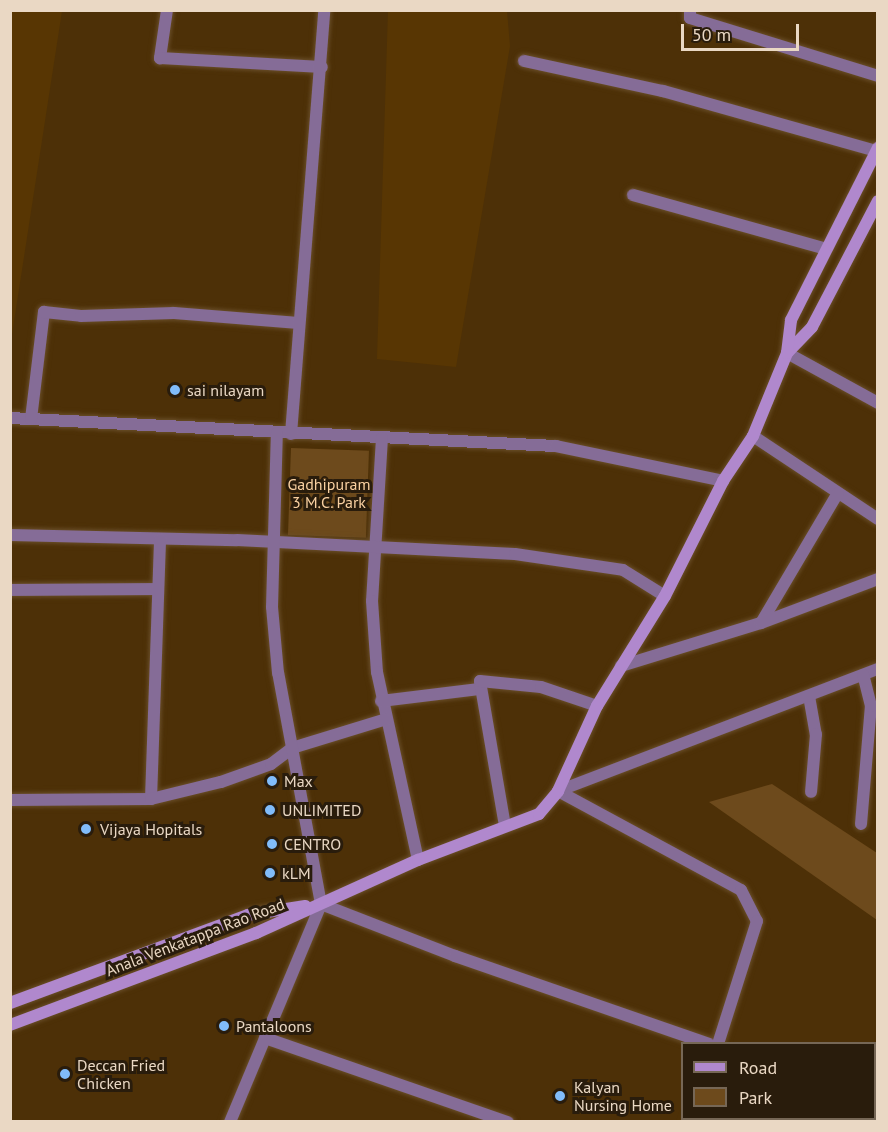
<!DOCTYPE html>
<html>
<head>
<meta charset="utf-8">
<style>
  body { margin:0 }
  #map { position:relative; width:888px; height:1132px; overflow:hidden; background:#4d3007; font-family:"PT Sans",sans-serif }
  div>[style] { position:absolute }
  .built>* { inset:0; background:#583603 }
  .green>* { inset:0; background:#6d4a1c; transform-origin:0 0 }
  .roads { filter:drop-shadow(0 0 2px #694e29) drop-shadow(0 0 2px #694e29) }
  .minor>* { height:12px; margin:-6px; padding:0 6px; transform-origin:6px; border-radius:6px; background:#856c97 }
  .tertiary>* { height:12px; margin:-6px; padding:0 6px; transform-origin:6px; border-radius:6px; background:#856c97 }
  .secondary>* { height:12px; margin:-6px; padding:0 6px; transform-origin:6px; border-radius:6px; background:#b088cd }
  .dots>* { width:16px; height:16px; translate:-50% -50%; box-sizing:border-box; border:3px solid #291c0c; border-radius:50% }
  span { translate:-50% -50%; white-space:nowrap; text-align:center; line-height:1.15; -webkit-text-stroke:6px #291c0c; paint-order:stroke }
  .poi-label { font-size:16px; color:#ead8c4 }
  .left { translate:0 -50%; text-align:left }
  .park-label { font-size:16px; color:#f9d0a1 }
  .street-label { font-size:16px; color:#ead8c4 }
  .frame { position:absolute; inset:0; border:12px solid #ead8c4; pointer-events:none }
  .legend { position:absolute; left:681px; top:1042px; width:195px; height:78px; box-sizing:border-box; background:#291c0c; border:2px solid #766756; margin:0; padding:8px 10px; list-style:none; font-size:18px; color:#ead8c4 }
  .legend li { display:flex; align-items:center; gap:12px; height:30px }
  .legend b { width:30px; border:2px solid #766756 }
  .scale { position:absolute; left:681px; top:24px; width:118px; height:27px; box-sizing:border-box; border:3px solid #ead8c4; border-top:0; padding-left:8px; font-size:18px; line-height:21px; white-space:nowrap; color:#ead8c4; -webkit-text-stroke:4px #291c0c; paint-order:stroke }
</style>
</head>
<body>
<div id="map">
  <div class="built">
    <div style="clip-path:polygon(11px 10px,62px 11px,11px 341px,10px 11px)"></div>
    <div style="clip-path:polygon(388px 11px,507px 11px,510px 46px,456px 367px,377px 359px)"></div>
  </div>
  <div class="green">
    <div style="left:291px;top:448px;width:78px;height:87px;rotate:2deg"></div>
    <div style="clip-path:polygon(772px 784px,877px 853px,877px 920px,709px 802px)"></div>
  </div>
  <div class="roads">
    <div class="minor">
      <div style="left:167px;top:10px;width:49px;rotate:98.3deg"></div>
      <div style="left:160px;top:58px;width:162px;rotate:3.2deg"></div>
      <div style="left:690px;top:10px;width:8px;rotate:90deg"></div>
      <div style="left:690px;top:18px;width:197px;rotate:17.1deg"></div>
      <div style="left:524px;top:61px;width:142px;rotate:12.2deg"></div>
      <div style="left:663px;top:91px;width:221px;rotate:15.7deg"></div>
      <div style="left:633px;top:195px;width:200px;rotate:15.6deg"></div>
      <div style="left:10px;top:418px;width:547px;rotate:2.94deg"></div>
      <div style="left:556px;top:446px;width:171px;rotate:11.8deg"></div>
      <div style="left:31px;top:419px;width:108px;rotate:-83.1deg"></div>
      <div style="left:44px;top:312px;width:37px;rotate:6deg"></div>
      <div style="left:81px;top:316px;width:93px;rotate:-1.8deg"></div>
      <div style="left:174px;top:313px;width:125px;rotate:4.6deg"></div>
      <div style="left:291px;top:434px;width:425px;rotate:-85.5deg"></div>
      <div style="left:753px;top:436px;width:150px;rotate:33.6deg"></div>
      <div style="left:382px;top:438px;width:163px;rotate:93.5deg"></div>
      <div style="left:372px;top:601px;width:71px;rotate:86deg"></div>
      <div style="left:377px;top:672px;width:192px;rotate:77.7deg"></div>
      <div style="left:10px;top:535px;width:227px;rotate:1.3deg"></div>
      <div style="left:237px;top:540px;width:278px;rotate:2.9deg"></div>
      <div style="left:515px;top:554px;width:109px;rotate:8.4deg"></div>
      <div style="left:623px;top:570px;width:49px;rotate:31.8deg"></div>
      <div style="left:10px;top:590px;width:147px;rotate:-0.4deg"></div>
      <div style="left:761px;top:623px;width:151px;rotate:-59.4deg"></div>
      <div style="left:621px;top:666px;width:146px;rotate:-17.1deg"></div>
      <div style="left:761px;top:623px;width:125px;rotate:-20.6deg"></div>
      <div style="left:809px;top:696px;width:39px;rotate:80deg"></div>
      <div style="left:816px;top:734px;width:58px;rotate:94.9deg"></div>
      <div style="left:381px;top:701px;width:99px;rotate:-7deg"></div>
      <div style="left:558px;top:791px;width:342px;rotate:-20.9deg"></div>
      <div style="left:151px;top:799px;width:260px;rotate:-88deg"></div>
      <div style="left:10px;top:800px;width:141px;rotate:-0.4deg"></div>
      <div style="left:151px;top:799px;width:72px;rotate:-13.7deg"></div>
      <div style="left:221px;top:782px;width:53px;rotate:-19.8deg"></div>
      <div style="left:271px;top:764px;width:26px;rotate:-37deg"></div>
      <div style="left:292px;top:748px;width:98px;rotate:-17.1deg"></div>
      <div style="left:861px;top:824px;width:118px;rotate:-85.2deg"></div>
      <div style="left:871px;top:706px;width:32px;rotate:-104deg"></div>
      <div style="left:505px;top:826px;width:147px;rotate:-99.8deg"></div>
      <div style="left:480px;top:681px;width:61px;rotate:5.6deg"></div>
      <div style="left:541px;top:687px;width:59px;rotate:18.7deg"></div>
      <div style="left:321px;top:904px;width:144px;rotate:21.2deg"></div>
      <div style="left:455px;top:956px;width:269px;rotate:19.1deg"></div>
      <div style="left:265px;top:1038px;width:257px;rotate:19.1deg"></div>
      <div style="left:874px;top:1103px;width:4px;rotate:14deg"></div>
      <div style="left:230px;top:1122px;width:236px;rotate:-67.3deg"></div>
      <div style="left:321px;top:904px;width:235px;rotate:-100.5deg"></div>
      <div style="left:278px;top:673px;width:66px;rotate:-95.2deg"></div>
      <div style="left:272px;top:607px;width:174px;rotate:-88.4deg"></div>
    </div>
    <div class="tertiary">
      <div style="left:787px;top:353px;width:104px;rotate:28.8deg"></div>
      <div style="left:558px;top:791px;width:208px;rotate:28.4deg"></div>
      <div style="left:741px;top:890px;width:35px;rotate:63deg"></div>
      <div style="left:757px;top:921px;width:129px;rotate:107.6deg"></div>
      <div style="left:690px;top:1122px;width:4px;rotate:-76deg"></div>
    </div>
    <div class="secondary">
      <div style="left:787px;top:353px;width:36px;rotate:-46deg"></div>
      <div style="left:812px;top:327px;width:142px;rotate:-62.4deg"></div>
      <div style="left:10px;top:1003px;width:254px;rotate:-20.3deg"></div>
      <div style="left:248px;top:915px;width:58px;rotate:-9deg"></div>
      <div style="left:10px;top:1025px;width:263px;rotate:-20.5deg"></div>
      <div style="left:256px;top:933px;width:178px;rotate:-24.3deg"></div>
      <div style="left:418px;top:860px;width:129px;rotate:-20.8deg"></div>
      <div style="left:539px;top:814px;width:30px;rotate:-50deg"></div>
      <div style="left:558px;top:791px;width:94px;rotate:-65.4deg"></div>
      <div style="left:597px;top:706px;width:129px;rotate:-58.3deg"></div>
      <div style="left:665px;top:596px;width:129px;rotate:-63.2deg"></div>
      <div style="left:723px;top:481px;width:54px;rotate:-56.3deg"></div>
      <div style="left:753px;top:436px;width:90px;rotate:-67.7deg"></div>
      <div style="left:787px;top:353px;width:33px;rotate:-83deg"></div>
      <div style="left:791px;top:320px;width:193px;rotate:-63.2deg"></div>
    </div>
  </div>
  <div class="dots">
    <div style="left:175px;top:390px;background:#81bcfa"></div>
    <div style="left:272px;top:781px;background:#81bcfa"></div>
    <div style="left:270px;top:810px;background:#81bcfa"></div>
    <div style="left:86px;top:829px;background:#81bcfa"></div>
    <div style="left:272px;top:844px;background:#81bcfa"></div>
    <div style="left:270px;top:873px;background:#81bcfa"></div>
    <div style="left:224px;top:1026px;background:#81bcfa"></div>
    <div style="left:65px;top:1074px;background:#81bcfa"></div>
    <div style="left:560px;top:1096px;background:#81bcfa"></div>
  </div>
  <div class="poi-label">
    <span class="left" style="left:187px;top:390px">sai nilayam</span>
    <span class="left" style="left:284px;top:781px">Max</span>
    <span class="left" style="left:282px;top:810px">UNLIMITED</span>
    <span class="left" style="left:100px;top:829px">Vijaya Hopitals</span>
    <span class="left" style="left:284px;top:844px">CENTRO</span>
    <span class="left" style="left:282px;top:873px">kLM</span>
    <span class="left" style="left:236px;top:1026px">Pantaloons</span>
    <span class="left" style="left:77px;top:1074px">Deccan Fried<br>Chicken</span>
    <span class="left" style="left:574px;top:1096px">Kalyan<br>Nursing Home</span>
  </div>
  <div class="park-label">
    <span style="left:329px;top:493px">Gadhipuram<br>3 M.C. Park</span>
  </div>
  <div class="street-label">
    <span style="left:195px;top:937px;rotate:-21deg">Anala Venkatappa Rao Road</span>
  </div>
  <div class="frame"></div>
  <ul class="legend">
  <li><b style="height:8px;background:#b088cd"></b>Road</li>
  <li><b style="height:16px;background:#6d4a1c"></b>Park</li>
  </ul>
  <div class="scale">50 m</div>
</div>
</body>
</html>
